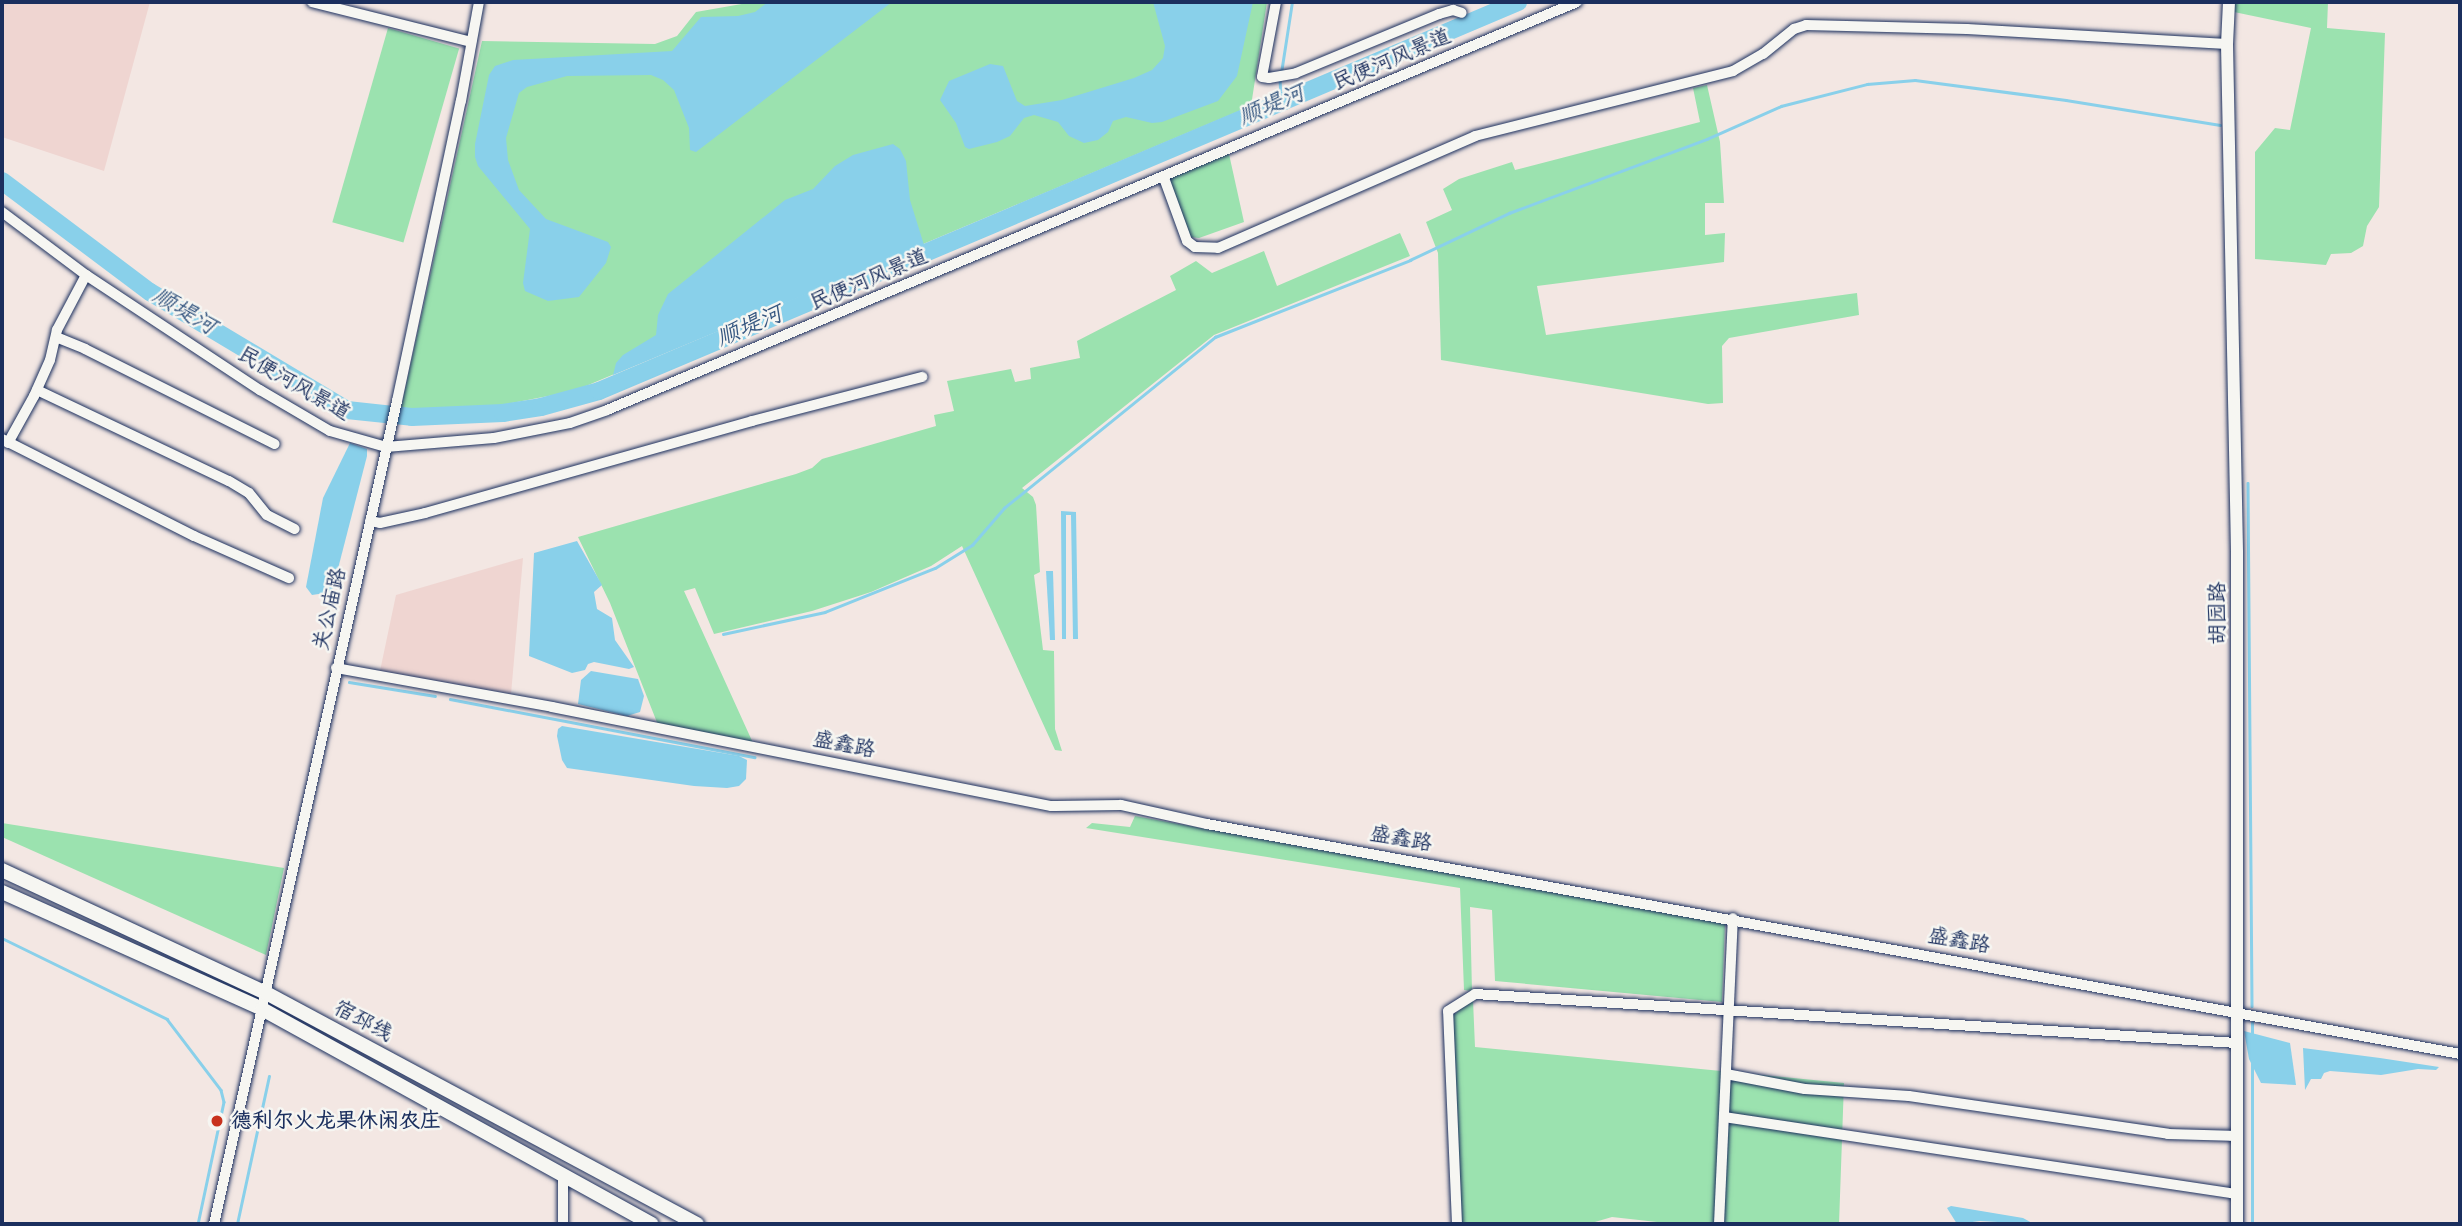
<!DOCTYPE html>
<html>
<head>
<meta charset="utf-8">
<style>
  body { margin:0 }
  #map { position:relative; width:2462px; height:1226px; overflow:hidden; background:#f3e7e3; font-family:Mynerve,"LXGW WenKai TC",sans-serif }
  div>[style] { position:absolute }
  .built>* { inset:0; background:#efd5d1 }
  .green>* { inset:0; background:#9be2af; transform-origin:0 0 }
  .water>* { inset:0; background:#89d0ea }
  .stream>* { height:2.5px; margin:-1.25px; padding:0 1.25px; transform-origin:1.25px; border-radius:1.25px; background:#89d0ea }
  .river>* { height:18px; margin:-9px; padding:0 9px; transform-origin:9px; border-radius:9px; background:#89d0ea }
  .roads { filter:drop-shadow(0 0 2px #1b2f5e) drop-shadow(0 0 2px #1b2f5e) }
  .street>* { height:10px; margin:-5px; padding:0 5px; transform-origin:5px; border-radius:5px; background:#f6f6f2 }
  .secondary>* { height:12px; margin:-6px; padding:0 6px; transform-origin:6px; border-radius:6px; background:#f6f6f2 }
  .primary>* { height:14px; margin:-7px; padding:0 7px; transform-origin:7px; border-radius:7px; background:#f6f6f2 }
  .dots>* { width:19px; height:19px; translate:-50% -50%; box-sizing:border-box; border:4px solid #f6f6f2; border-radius:50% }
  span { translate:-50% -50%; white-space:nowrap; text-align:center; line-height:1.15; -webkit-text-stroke:5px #f6f6f2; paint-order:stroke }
  .street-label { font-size:21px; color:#1b2f5e }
  .poi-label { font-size:21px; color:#1b2f5e; font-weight:700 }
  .left { translate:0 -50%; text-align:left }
  .water-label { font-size:23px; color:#365781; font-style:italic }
  .frame { position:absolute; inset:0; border:4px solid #1b2f5e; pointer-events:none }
</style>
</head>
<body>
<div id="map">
  <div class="built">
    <div style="clip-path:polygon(2px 2px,150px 2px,104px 171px,2px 137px)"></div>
    <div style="clip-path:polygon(523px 558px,511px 694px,380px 671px,396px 595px)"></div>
  </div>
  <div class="green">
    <div style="clip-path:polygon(753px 2px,1267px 2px,1251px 106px,574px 391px,501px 405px,440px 411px,401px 408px,482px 41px,655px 44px,677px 36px,696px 12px)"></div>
    <div style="clip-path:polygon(2235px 2px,2328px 2px,2327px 28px,2385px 33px,2379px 207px,2367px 226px,2363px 246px,2351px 253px,2331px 254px,2326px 265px,2255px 259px,2255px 152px,2275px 128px,2290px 130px,2311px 28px,2234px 12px)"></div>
    <div style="left:388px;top:28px;width:74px;height:202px;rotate:16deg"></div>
    <div style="clip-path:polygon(1707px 85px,1720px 142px,1724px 203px,1705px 203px,1705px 235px,1725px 233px,1724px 262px,1537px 286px,1546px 335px,1857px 293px,1859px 315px,1729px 338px,1722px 346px,1723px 403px,1708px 404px,1441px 360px,1438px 253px,1426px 222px,1452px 210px,1443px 189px,1459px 179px,1512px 162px,1515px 170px,1700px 122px,1693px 88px)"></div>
    <div style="clip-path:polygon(1229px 154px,1244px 222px,1199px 238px,1190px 237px,1168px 179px)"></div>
    <div style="clip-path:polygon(1400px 233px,1410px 256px,1214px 335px,1022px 488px,1033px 497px,1036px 505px,1040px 572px,1034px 575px,1043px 650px,1054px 651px,1055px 729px,1062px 751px,1055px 750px,962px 546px,931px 566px,871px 592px,812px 611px,714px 634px,695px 588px,684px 591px,753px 743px,658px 725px,610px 603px,578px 537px,796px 474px,812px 468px,822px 459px,936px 426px,934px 415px,954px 411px,947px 381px,1011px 369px,1015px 382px,1031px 379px,1030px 368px,1080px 358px,1077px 341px,1176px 290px,1170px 276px,1196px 261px,1212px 273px,1264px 251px,1277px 286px)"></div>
    <div style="clip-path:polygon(1135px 816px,1725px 924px,1722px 1002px,1495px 981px,1492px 910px,1470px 907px,1472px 991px,1464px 990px,1460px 888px,1086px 828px,1092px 823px,1130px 827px)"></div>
    <div style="clip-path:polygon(2px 823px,284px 868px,266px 955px,2px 837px)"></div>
    <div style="clip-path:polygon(1473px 1000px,1475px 1047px,1844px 1083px,1839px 1224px,1675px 1224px,1612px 1217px,1588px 1224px,1462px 1224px,1453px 1015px)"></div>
  </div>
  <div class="water">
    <div style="clip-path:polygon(768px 2px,892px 2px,696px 152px,690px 150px,689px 128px,674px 90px,663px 80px,651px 75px,567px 76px,527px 87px,519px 93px,506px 138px,508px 160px,519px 190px,546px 219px,608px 242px,611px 247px,606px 263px,579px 297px,548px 301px,525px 291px,523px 283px,530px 229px,478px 166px,475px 157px,475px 144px,489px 75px,495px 66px,513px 60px,672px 51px,701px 17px,738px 16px,755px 12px)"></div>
    <div style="clip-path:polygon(1153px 2px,1253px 2px,1237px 76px,1218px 101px,1162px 122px,1152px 123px,1126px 117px,1113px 121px,1108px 132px,1098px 140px,1084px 143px,1069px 136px,1058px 122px,1034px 115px,1024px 118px,1010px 136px,997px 142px,969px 149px,965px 147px,956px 123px,940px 100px,949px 81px,990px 64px,1003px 66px,1017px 101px,1025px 106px,1062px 100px,1134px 78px,1152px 70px,1163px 58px,1165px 46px)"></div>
    <div style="clip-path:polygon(893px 144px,900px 149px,906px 161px,910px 200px,924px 245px,613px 375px,616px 363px,623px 355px,656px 335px,658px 315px,668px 294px,785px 200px,813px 189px,835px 166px,853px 155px)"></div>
    <div style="clip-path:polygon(350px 443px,367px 449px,367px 456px,332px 592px,312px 595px,306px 587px,323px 498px)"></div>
    <div style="clip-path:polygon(1061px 511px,1076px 512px,1078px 639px,1073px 639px,1071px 515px,1066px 515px,1066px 639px,1062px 639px)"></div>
    <div style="clip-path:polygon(577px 541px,602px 585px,594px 592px,597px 609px,612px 618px,615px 640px,634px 667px,629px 669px,594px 662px,588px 664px,585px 670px,572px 673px,529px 656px,534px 553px)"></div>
    <div style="clip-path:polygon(1046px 571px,1053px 571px,1055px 640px,1050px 640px)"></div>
    <div style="clip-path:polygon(591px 671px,638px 679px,644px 696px,640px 712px,627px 716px,578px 704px,581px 680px)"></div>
    <div style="clip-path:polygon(562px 726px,739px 756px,747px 760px,746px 779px,739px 786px,727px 788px,694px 786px,567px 768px,562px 760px,557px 736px,558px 729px)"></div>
    <div style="clip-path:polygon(2244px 1031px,2290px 1043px,2296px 1085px,2261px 1083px,2249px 1059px)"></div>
    <div style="clip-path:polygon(2303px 1048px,2380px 1058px,2439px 1067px,2436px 1070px,2418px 1069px,2381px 1075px,2330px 1071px,2324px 1073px,2321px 1079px,2311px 1079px,2305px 1090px)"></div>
    <div style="clip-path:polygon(1951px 1206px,2023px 1218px,2034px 1224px,1980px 1221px,1957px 1224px,1947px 1208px)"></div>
  </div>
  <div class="stream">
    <div style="left:1281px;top:73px;width:72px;rotate:-81.2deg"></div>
    <div style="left:1280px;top:79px;width:21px;rotate:87deg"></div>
    <div style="left:2248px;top:483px;width:523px;rotate:89.56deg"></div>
    <div style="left:723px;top:634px;width:104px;rotate:-12.2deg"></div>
    <div style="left:825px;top:612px;width:118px;rotate:-21.8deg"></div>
    <div style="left:935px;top:568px;width:44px;rotate:-31.9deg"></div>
    <div style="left:972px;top:545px;width:49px;rotate:-49.1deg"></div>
    <div style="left:1004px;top:508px;width:272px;rotate:-39deg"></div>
    <div style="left:1215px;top:337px;width:210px;rotate:-21.5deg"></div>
    <div style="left:1410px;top:260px;width:110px;rotate:-25.4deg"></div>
    <div style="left:1509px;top:213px;width:211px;rotate:-20.5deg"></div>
    <div style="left:1707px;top:139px;width:81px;rotate:-24deg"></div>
    <div style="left:1781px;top:106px;width:89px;rotate:-14.3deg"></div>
    <div style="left:1867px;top:84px;width:48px;rotate:-4.8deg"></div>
    <div style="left:1915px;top:80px;width:152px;rotate:7.5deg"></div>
    <div style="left:2066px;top:100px;width:156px;rotate:9.2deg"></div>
    <div style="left:349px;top:682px;width:87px;rotate:9.2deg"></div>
    <div style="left:450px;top:699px;width:310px;rotate:10.8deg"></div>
    <div style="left:2px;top:938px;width:184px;rotate:26.1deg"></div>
    <div style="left:167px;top:1019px;width:89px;rotate:52.7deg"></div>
    <div style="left:221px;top:1090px;width:12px;rotate:76deg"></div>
    <div style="left:224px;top:1102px;width:125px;rotate:102deg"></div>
    <div style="left:2252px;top:1033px;width:10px;rotate:-90deg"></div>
    <div style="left:237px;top:1224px;width:151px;rotate:-77.8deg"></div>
    <div style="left:2252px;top:1224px;width:160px;rotate:-90deg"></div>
  </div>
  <div class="river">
    <div style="left:2px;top:181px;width:185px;rotate:36.9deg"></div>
    <div style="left:150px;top:292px;width:230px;rotate:30.9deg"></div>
    <div style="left:347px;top:410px;width:65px;rotate:6.1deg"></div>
    <div style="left:412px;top:417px;width:91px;rotate:-2.5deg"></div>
    <div style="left:503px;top:413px;width:38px;rotate:-9deg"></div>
    <div style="left:541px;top:407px;width:60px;rotate:-15.4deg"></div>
    <div style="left:599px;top:391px;width:998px;rotate:-22.94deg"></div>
  </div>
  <div class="roads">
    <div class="street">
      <div style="left:312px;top:2px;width:164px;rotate:14.1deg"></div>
      <div style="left:1276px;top:2px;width:76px;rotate:100.6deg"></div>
      <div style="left:1262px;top:77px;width:7px;rotate:8deg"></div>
      <div style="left:1269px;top:78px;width:27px;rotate:-10deg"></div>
      <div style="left:1296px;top:73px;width:155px;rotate:-22.4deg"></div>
      <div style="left:1439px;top:14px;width:15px;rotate:-16deg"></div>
      <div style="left:1453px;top:10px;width:9px;rotate:18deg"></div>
      <div style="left:1164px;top:178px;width:67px;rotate:69.9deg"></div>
      <div style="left:1187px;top:241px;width:10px;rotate:37deg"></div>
      <div style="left:1195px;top:247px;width:23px;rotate:2deg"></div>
      <div style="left:1218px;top:248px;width:280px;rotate:-23.5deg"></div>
      <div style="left:1475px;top:136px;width:266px;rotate:-14.1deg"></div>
      <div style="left:1733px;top:71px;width:34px;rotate:-30deg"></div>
      <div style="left:1763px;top:54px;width:40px;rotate:-39deg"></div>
      <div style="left:1794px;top:29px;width:13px;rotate:-18deg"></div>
      <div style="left:1806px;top:25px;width:161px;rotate:1.4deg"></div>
      <div style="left:1967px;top:29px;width:260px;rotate:3.3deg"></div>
      <div style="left:2px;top:212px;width:105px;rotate:36.9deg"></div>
      <div style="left:86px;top:275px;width:209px;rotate:33.5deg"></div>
      <div style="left:260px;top:390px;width:81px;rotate:30.4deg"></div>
      <div style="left:330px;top:431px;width:58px;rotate:15.9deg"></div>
      <div style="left:386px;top:447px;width:108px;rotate:-4.8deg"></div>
      <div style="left:494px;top:438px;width:77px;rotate:-11.2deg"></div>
      <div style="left:570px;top:423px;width:39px;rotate:-19deg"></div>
      <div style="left:607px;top:410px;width:1052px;rotate:-22.81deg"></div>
      <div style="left:56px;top:337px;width:31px;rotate:22deg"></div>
      <div style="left:85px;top:349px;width:212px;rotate:26.6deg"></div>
      <div style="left:37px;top:390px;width:212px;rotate:25.4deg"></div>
      <div style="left:229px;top:481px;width:23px;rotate:31deg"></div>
      <div style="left:249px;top:493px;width:28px;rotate:51deg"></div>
      <div style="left:267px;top:515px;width:31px;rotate:27deg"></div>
      <div style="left:2px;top:439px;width:215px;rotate:26.8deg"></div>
      <div style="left:194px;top:536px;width:104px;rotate:23.9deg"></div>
      <div style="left:8px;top:443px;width:54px;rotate:-61deg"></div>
      <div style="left:34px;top:396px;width:39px;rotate:-66deg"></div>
      <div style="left:50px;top:360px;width:31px;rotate:-77deg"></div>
      <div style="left:57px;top:330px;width:62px;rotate:-62.2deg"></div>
      <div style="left:370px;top:521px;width:10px;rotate:11deg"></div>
      <div style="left:380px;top:523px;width:46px;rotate:-12.5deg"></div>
      <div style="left:425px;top:513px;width:340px;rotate:-15.7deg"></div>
      <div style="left:752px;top:421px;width:176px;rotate:-14.5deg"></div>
      <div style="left:336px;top:668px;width:219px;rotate:10.2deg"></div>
      <div style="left:552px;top:707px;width:509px;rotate:11.22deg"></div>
      <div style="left:1051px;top:806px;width:70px;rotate:-0.8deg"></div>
      <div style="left:1121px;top:805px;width:88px;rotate:12.5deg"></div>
      <div style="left:1207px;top:824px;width:1274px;rotate:10.4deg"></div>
      <div style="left:1726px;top:1074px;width:80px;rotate:10.8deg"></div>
      <div style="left:1805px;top:1089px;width:104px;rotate:3.9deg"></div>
      <div style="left:1909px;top:1096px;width:262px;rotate:8.3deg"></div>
      <div style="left:2168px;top:1134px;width:69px;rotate:1.7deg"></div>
      <div style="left:1724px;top:1117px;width:519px;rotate:8.54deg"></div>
      <div style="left:563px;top:1175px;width:49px;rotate:90deg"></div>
      <div style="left:214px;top:1224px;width:843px;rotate:-77.46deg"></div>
      <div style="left:397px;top:401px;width:307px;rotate:-78deg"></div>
      <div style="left:461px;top:101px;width:101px;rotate:-79.7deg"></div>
      <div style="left:1457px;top:1224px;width:213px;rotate:-92.4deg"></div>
      <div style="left:1448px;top:1011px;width:32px;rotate:-32deg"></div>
      <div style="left:1475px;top:994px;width:763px;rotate:3.68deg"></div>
      <div style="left:1719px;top:1224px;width:306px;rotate:-87.4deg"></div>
    </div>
    <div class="secondary">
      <div style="left:2229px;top:2px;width:42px;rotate:92.7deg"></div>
      <div style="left:2227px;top:44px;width:509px;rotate:88.87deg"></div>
      <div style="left:2237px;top:553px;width:671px;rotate:90deg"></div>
    </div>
    <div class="primary">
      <div style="left:2px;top:870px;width:291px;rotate:25deg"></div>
      <div style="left:266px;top:993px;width:489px;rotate:28.2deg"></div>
      <div style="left:2px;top:892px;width:285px;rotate:24.2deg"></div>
      <div style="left:262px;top:1009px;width:445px;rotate:28.9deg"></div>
    </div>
  </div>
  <div class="dots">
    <div style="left:217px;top:1121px;background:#c8321e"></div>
  </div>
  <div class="street-label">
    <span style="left:1392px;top:60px;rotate:-23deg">民便河风景道</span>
    <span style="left:869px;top:280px;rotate:-23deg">民便河风景道</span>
    <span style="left:294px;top:384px;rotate:30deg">民便河风景道</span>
    <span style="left:330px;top:609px;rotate:-77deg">关公庙路</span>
    <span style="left:2218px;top:613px;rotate:-90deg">胡园路</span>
    <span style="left:844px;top:745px;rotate:11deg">盛鑫路</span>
    <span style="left:1401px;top:839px;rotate:10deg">盛鑫路</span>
    <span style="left:1959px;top:941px;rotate:10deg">盛鑫路</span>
    <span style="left:363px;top:1021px;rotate:28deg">宿邳线</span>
  </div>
  <div class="poi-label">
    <span class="left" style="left:231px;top:1121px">德利尔火龙果休闲农庄</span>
  </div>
  <div class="water-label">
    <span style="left:1272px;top:106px;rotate:-23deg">顺堤河</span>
    <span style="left:184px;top:312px;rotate:31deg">顺堤河</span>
    <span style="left:750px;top:327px;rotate:-23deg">顺堤河</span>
  </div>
  <div class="frame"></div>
</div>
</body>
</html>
